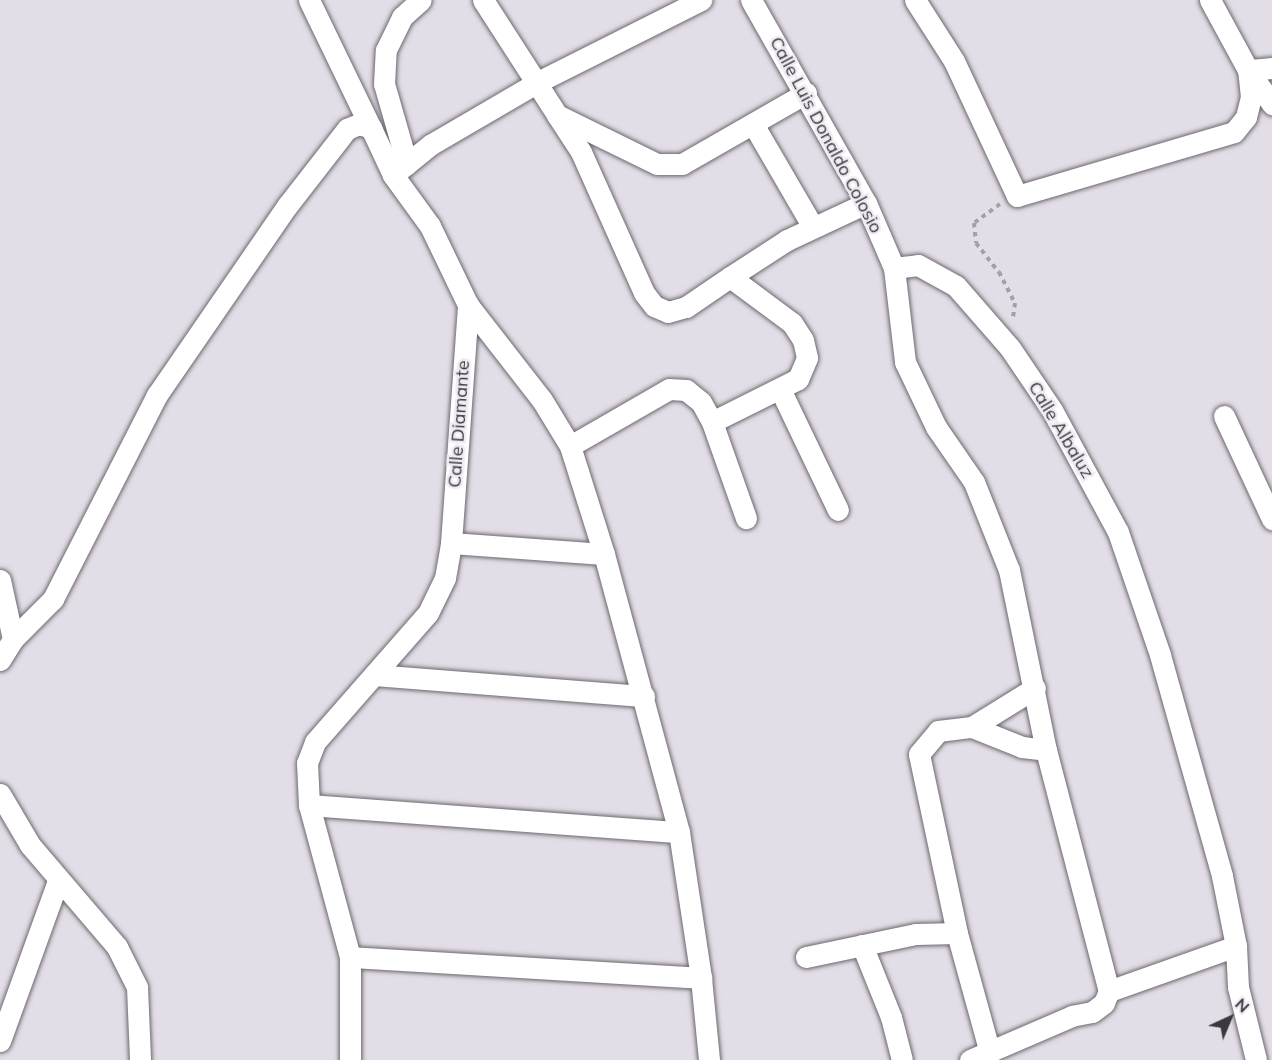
<!DOCTYPE html>
<html>
<head>
<meta charset="utf-8">
<style>
  body { margin:0 }
  #map { position:relative; width:1272px; height:1060px; overflow:hidden; background:#e2dde6; font-family:Mulish,sans-serif }
  div>[style] { position:absolute }
  .path>* { height:4px; margin-top:-2px; transform-origin:0; background:repeating-linear-gradient(90deg,#a4a0a7 0 4.5px,transparent 0 9px) }
  .roads { filter:drop-shadow(0 0 2px #6d676f) drop-shadow(0 0 2px #6d676f) }
  .street>* { height:21px; margin:-10.5px; padding:0 10.5px; transform-origin:10.5px; border-radius:10.5px; background:#fff }
  span { translate:-50% -50%; white-space:nowrap; text-align:center; line-height:1.15; -webkit-text-stroke:5px #f0eaf3; paint-order:stroke }
  .street-label { font-size:18px; color:#3b393d }
  .north { position:absolute; left:1200px; top:988px; width:60px; height:60px; -webkit-text-stroke:4px #f0eaf3; paint-order:stroke; rotate:44deg; font-size:16px; font-weight:700; line-height:24px; text-align:center; color:#3b393d }
  .north::after { content:''; display:block; margin:auto; width:21px; height:27px; background:#3b393d; clip-path:polygon(50% 0,100% 100%,50% 72%,0 100%) }
</style>
</head>
<body>
<div id="map">
  <div class="path">
    <div style="left:1000px;top:204px;width:32px;rotate:144deg"></div>
    <div style="left:974px;top:223px;width:20px;rotate:84deg"></div>
    <div style="left:976px;top:243px;width:37px;rotate:52deg"></div>
    <div style="left:999px;top:272px;width:35px;rotate:63deg"></div>
    <div style="left:1015px;top:303px;width:15px;rotate:98deg"></div>
  </div>
  <div class="roads">
    <div class="street">
      <div style="left:309px;top:0;width:142px;rotate:64.2deg"></div>
      <div style="left:483px;top:0;width:137px;rotate:57.2deg"></div>
      <div style="left:557px;top:115px;width:111px;rotate:26.1deg"></div>
      <div style="left:657px;top:164px;width:25px"></div>
      <div style="left:682px;top:164px;width:143px;rotate:-29.8deg"></div>
      <div style="left:751px;top:0;width:233px;rotate:60.5deg"></div>
      <div style="left:866px;top:203px;width:71px;rotate:66.7deg"></div>
      <div style="left:894px;top:268px;width:95px;rotate:83.3deg"></div>
      <div style="left:905px;top:362px;width:72px;rotate:64.5deg"></div>
      <div style="left:936px;top:427px;width:67px;rotate:55.4deg"></div>
      <div style="left:974px;top:482px;width:95px;rotate:68.3deg"></div>
      <div style="left:1009px;top:570px;width:184px;rotate:78.4deg"></div>
      <div style="left:1046px;top:750px;width:249px;rotate:75.4deg"></div>
      <div style="left:1109px;top:991px;width:13px;rotate:113deg"></div>
      <div style="left:1104px;top:1003px;width:15px;rotate:143deg"></div>
      <div style="left:1092px;top:1012px;width:20px;rotate:169deg"></div>
      <div style="left:1072px;top:1016px;width:111px;rotate:156.7deg"></div>
      <div style="left:915px;top:0;width:72px;rotate:57.4deg"></div>
      <div style="left:954px;top:61px;width:149px;rotate:65deg"></div>
      <div style="left:1017px;top:196px;width:226px;rotate:-16.4deg"></div>
      <div style="left:1234px;top:132px;width:19px;rotate:-51deg"></div>
      <div style="left:1246px;top:117px;width:21px;rotate:-76deg"></div>
      <div style="left:1251px;top:97px;width:27px;rotate:-96deg"></div>
      <div style="left:1248px;top:70px;width:80px;rotate:-118.5deg"></div>
      <div style="left:1272px;top:68px;width:24px;rotate:175deg"></div>
      <div style="left:1248px;top:70px;width:42px;rotate:54.8deg"></div>
      <div style="left:557px;top:115px;width:44px;rotate:57deg"></div>
      <div style="left:581px;top:152px;width:154px;rotate:65.9deg"></div>
      <div style="left:644px;top:293px;width:16px;rotate:52deg"></div>
      <div style="left:654px;top:306px;width:15px;rotate:23deg"></div>
      <div style="left:668px;top:312px;width:19px;rotate:-16deg"></div>
      <div style="left:686px;top:307px;width:53px;rotate:-34.3deg"></div>
      <div style="left:730px;top:277px;width:77px;rotate:36.6deg"></div>
      <div style="left:792px;top:323px;width:20px;rotate:57deg"></div>
      <div style="left:803px;top:340px;width:18px;rotate:77deg"></div>
      <div style="left:807px;top:358px;width:23px;rotate:113deg"></div>
      <div style="left:798px;top:379px;width:96px;rotate:153.4deg"></div>
      <div style="left:753px;top:124px;width:119px;rotate:59.8deg"></div>
      <div style="left:407px;top:164px;width:83px;rotate:-106deg"></div>
      <div style="left:384px;top:84px;width:34px;rotate:-87deg"></div>
      <div style="left:386px;top:50px;width:37px;rotate:-64deg"></div>
      <div style="left:402px;top:17px;width:25px;rotate:-42deg"></div>
      <div style="left:393px;top:175px;width:48px;rotate:-39deg"></div>
      <div style="left:430px;top:145px;width:123px;rotate:-30.3deg"></div>
      <div style="left:536px;top:83px;width:185px;rotate:-26.7deg"></div>
      <div style="left:894px;top:268px;width:24px;rotate:-7deg"></div>
      <div style="left:918px;top:265px;width:43px;rotate:28.9deg"></div>
      <div style="left:956px;top:286px;width:82px;rotate:48.9deg"></div>
      <div style="left:1010px;top:348px;width:75px;rotate:55.9deg"></div>
      <div style="left:1052px;top:410px;width:139px;rotate:61.6deg"></div>
      <div style="left:1118px;top:532px;width:130px;rotate:71.1deg"></div>
      <div style="left:1160px;top:655px;width:230px;rotate:74.3deg"></div>
      <div style="left:1222px;top:876px;width:71px;rotate:78.7deg"></div>
      <div style="left:1236px;top:946px;width:41px;rotate:87.2deg"></div>
      <div style="left:1238px;top:987px;width:75px;rotate:76.1deg"></div>
      <div style="left:730px;top:277px;width:68px;rotate:-33deg"></div>
      <div style="left:787px;top:240px;width:87px;rotate:-25.1deg"></div>
      <div style="left:780px;top:389px;width:134px;rotate:64.4deg"></div>
      <div style="left:1224px;top:416px;width:114px;rotate:65deg"></div>
      <div style="left:570px;top:446px;width:114px;rotate:-29.9deg"></div>
      <div style="left:669px;top:389px;width:17px;rotate:3deg"></div>
      <div style="left:686px;top:390px;width:19px;rotate:39deg"></div>
      <div style="left:701px;top:402px;width:23px;rotate:61deg"></div>
      <div style="left:712px;top:422px;width:102px;rotate:70.5deg"></div>
      <div style="left:451px;top:543px;width:153px;rotate:4.1deg"></div>
      <div style="left:0;top:580px;width:60px;rotate:77.6deg"></div>
      <div style="left:0;top:660px;width:25px;rotate:-58deg"></div>
      <div style="left:13px;top:639px;width:57px;rotate:-45deg"></div>
      <div style="left:53px;top:599px;width:229px;rotate:-63deg"></div>
      <div style="left:157px;top:395px;width:229px;rotate:-55.5deg"></div>
      <div style="left:287px;top:206px;width:98px;rotate:-52.1deg"></div>
      <div style="left:347px;top:129px;width:13px;rotate:-23deg"></div>
      <div style="left:359px;top:124px;width:13px;rotate:18deg"></div>
      <div style="left:371px;top:128px;width:52px;rotate:64.9deg"></div>
      <div style="left:393px;top:175px;width:63px;rotate:54deg"></div>
      <div style="left:430px;top:226px;width:88px;rotate:64.3deg"></div>
      <div style="left:468px;top:305px;width:120px;rotate:52.1deg"></div>
      <div style="left:542px;top:400px;width:54px;rotate:58.7deg"></div>
      <div style="left:570px;top:446px;width:113px;rotate:72.5deg"></div>
      <div style="left:604px;top:554px;width:288px;rotate:74.9deg"></div>
      <div style="left:679px;top:832px;width:148px;rotate:81.4deg"></div>
      <div style="left:701px;top:978px;width:82px;rotate:84.4deg"></div>
      <div style="left:375px;top:675px;width:270px;rotate:4.5deg"></div>
      <div style="left:972px;top:727px;width:74px;rotate:-31.8deg"></div>
      <div style="left:0;top:794px;width:59px;rotate:59.5deg"></div>
      <div style="left:30px;top:845px;width:134px;rotate:49.5deg"></div>
      <div style="left:117px;top:947px;width:45px;rotate:63.4deg"></div>
      <div style="left:137px;top:987px;width:73px;rotate:87.6deg"></div>
      <div style="left:309px;top:805px;width:371px;rotate:4.2deg"></div>
      <div style="left:862px;top:945px;width:78px;rotate:68.1deg"></div>
      <div style="left:891px;top:1017px;width:44px;rotate:75.7deg"></div>
      <div style="left:350px;top:957px;width:352px;rotate:3.4deg"></div>
      <div style="left:806px;top:957px;width:112px;rotate:-11.8deg"></div>
      <div style="left:916px;top:934px;width:41px;rotate:-1.4deg"></div>
      <div style="left:1109px;top:991px;width:135px;rotate:-19.5deg"></div>
      <div style="left:0;top:1041px;width:170px;rotate:-70.1deg"></div>
      <div style="left:990px;top:1053px;width:124px;rotate:-105.4deg"></div>
      <div style="left:957px;top:933px;width:183px;rotate:-102deg"></div>
      <div style="left:919px;top:754px;width:30px;rotate:-50deg"></div>
      <div style="left:938px;top:731px;width:34px;rotate:-7deg"></div>
      <div style="left:972px;top:727px;width:54px;rotate:21.8deg"></div>
      <div style="left:1022px;top:747px;width:24px;rotate:7deg"></div>
      <div style="left:350px;top:1060px;width:103px;rotate:-90deg"></div>
      <div style="left:350px;top:957px;width:157px;rotate:-105.1deg"></div>
      <div style="left:309px;top:805px;width:42px;rotate:-92.7deg"></div>
      <div style="left:307px;top:763px;width:22px;rotate:-69deg"></div>
      <div style="left:315px;top:742px;width:171px;rotate:-48.8deg"></div>
      <div style="left:428px;top:613px;width:39px;rotate:-64deg"></div>
      <div style="left:445px;top:578px;width:36px;rotate:-80deg"></div>
      <div style="left:451px;top:543px;width:239px;rotate:-85.9deg"></div>
    </div>
  </div>
  <div class="street-label">
    <span style="left:826px;top:135px;rotate:62deg">Calle Luis Donaldo Colosio</span>
    <span style="left:459px;top:424px;rotate:-86deg">Calle Diamante</span>
    <span style="left:1061px;top:430px;rotate:59deg">Calle Albaluz</span>
  </div>
  <div class="north">N</div>
</div>
</body>
</html>
